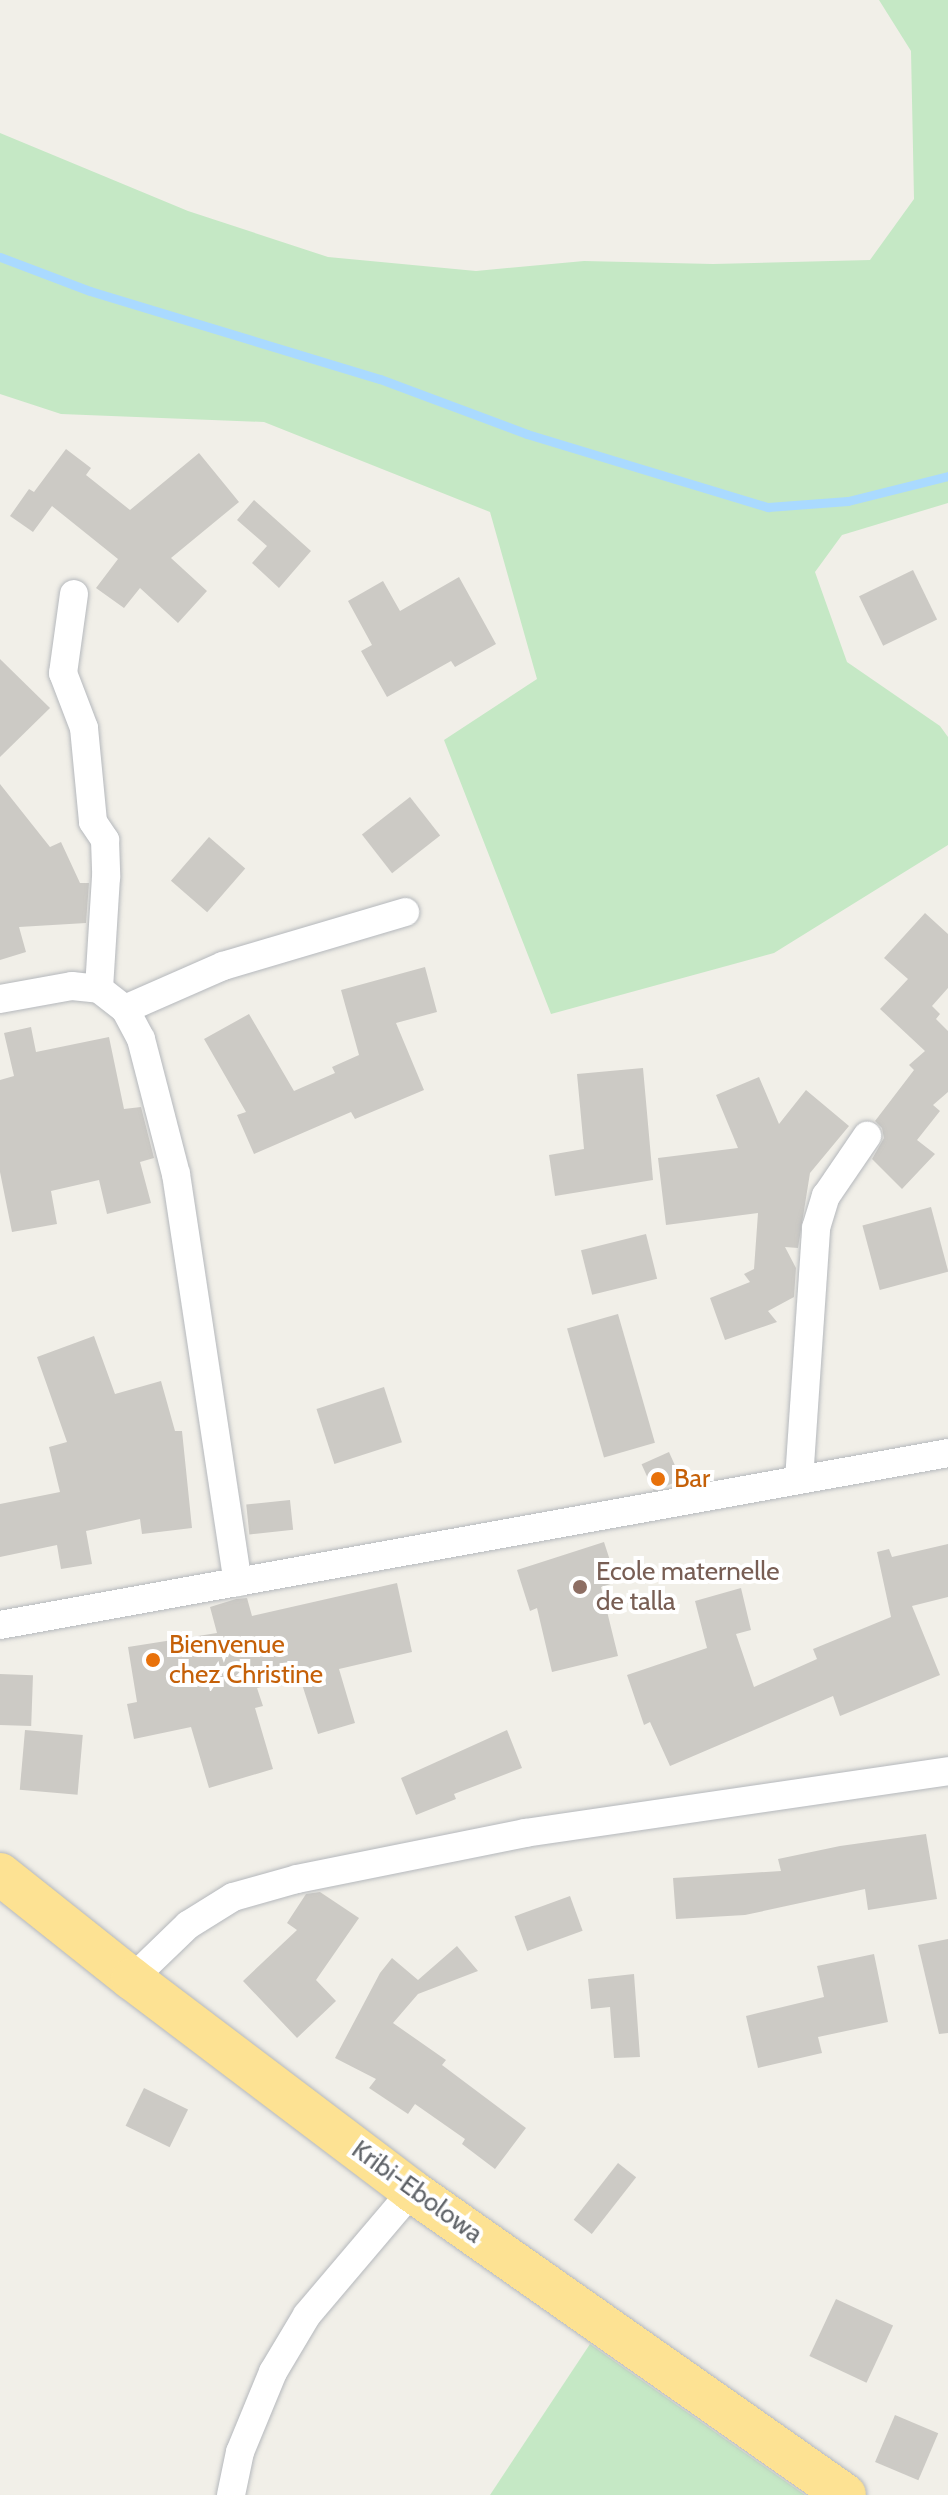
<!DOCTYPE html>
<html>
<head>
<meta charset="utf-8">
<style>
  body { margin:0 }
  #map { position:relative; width:948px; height:2495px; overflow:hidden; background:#f1efe8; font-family:Cabin,sans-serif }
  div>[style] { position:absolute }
  .green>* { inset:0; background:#c5e8c5 }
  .stream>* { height:9px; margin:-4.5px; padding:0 4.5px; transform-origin:4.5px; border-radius:4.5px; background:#aadaff }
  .building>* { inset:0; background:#cccac5; transform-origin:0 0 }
  .roads { filter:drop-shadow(0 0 2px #b5b8bc) drop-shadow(0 0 2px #b5b8bc) }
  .minor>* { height:28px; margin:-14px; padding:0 14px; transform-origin:14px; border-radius:14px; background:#fff }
  .highway>* { height:42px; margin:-21px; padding:0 21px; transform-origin:21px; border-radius:21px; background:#fde293 }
  .dots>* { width:22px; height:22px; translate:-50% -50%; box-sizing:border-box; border:4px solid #fff; border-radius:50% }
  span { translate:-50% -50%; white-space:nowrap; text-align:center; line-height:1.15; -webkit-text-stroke:8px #fff; paint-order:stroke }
  .food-label { font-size:26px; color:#c56008 }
  .left { translate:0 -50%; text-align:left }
  .education-label { font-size:26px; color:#785e54 }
  .street-label { font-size:26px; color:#5f6368 }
</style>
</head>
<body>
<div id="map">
  <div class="green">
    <div style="clip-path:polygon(879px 0,948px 0,948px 503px,842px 535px,815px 572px,847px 662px,940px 726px,948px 737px,948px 845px,774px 953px,551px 1014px,444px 740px,537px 679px,490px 512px,264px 422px,61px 414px,0 394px,0 133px,188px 211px,328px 257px,476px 271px,584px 261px,713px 264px,870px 260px,914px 199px,911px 51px)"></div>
    <div style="clip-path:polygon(590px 2344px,805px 2495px,490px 2495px)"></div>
  </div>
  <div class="stream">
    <div style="left:0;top:257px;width:96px;rotate:20.7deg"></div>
    <div style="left:90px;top:291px;width:303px;rotate:16.9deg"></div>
    <div style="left:380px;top:379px;width:157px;rotate:20.5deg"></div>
    <div style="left:527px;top:434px;width:252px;rotate:16.9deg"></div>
    <div style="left:768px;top:507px;width:80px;rotate:-4.3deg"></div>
    <div style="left:848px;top:501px;width:103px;rotate:-14deg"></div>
  </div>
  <div class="building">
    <div style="clip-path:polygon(66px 449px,91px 468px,86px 475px,130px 510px,199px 453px,239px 502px,171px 558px,207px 591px,178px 623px,140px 588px,124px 608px,96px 588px,118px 559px,52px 506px,33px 532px,10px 516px,29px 489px,34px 492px)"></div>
    <div style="clip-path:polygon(254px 500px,311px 551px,279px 588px,252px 563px,267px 546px,237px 520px)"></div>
    <div style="left:913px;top:570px;width:55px;height:60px;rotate:64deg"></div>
    <div style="clip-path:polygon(459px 577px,496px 644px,455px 667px,451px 661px,387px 697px,361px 651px,372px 645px,348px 601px,383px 581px,400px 611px)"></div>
    <div style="clip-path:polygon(0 659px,50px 708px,0 757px)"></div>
    <div style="clip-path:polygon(0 784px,50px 847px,61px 842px,80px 883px,89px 883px,86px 923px,19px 927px,26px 952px,0 960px)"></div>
    <div style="left:410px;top:797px;width:49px;height:61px;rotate:52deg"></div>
    <div style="left:209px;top:837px;width:48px;height:58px;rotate:41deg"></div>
    <div style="clip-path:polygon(925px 913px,948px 934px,948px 988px,932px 1006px,940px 1014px,936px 1019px,948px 1031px,948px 1092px,933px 1105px,940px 1111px,917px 1140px,935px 1154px,902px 1189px,872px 1159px,884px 1138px,882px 1128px,875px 1121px,914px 1070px,909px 1065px,925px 1051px,880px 1009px,908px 979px,884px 958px)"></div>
    <div style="clip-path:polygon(425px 967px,437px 1012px,396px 1023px,424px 1090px,355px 1119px,351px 1112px,254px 1154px,237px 1115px,246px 1112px,204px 1039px,249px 1014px,294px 1091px,335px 1073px,332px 1067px,359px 1055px,341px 990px)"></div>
    <div style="clip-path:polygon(31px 1027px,36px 1052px,109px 1037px,124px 1109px,141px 1107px,154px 1158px,140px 1162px,151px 1203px,107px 1214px,99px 1180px,51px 1191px,57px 1224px,12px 1232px,0 1172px,0 1080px,14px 1076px,4px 1033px)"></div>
    <div style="clip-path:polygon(643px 1068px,653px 1180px,555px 1196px,549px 1155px,584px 1149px,577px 1074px)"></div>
    <div style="clip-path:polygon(759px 1077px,779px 1124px,806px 1090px,849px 1126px,810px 1173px,798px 1248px,785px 1247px,796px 1268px,794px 1297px,768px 1311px,777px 1322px,725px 1340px,710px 1298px,750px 1282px,744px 1274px,754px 1269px,758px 1213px,666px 1225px,658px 1158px,738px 1148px,716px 1095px)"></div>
    <div style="left:931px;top:1207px;width:67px;height:71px;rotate:75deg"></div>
    <div style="left:646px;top:1234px;width:46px;height:67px;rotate:76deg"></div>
    <div style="left:618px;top:1314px;width:134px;height:53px;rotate:74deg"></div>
    <div style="clip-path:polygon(94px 1336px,115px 1394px,161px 1381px,175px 1431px,182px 1431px,192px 1528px,142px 1534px,140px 1519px,86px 1531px,92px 1564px,61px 1569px,57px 1545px,0 1557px,0 1504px,60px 1492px,49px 1447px,67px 1442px,37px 1357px)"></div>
    <div style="left:384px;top:1387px;width:58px;height:71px;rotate:72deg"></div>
    <div style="left:669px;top:1452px;width:30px;height:30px;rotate:66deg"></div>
    <div style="left:290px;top:1500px;width:30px;height:44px;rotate:84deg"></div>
    <div style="clip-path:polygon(604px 1542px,617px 1582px,601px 1587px,618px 1656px,552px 1672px,537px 1608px,530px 1611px,517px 1570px)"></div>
    <div style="clip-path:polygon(948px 1544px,948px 1597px,912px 1606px,940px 1675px,840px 1716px,833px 1696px,670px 1766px,650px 1722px,644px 1725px,627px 1675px,707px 1648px,695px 1601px,741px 1588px,751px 1630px,736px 1634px,754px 1687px,817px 1659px,813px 1649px,891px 1617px,877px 1552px,889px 1549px,892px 1557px)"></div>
    <div style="clip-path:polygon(397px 1583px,412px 1652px,339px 1669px,355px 1723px,318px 1734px,300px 1678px,257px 1688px,263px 1706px,255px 1708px,273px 1769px,209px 1788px,191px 1727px,134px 1739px,127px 1704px,137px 1702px,128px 1647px,217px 1633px,210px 1607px,236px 1599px,247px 1598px,252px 1616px)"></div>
    <div style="left:0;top:1674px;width:33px;height:51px;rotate:2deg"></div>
    <div style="left:25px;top:1730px;width:58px;height:60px;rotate:5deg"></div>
    <div style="clip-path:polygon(507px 1730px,522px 1768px,454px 1794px,456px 1799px,416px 1815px,401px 1778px)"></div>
    <div style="clip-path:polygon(926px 1834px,937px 1899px,868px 1910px,865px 1889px,745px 1915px,676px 1919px,673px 1878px,781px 1871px,778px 1859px,840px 1846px)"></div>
    <div style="clip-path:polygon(320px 1892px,359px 1918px,316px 1980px,336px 2001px,297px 2038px,243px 1981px,297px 1930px,287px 1923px,306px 1894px)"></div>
    <div style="left:570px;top:1896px;width:37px;height:59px;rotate:70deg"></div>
    <div style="clip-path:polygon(948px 1939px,948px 2033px,939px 2034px,918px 1945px)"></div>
    <div style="clip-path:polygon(457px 1946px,478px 1971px,418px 1994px,393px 2023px,446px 2060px,442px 2065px,526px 2128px,495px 2169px,462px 2144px,465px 2139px,415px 2104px,408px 2114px,369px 2088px,376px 2079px,335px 2058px,380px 1973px,392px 1958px,418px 1980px)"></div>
    <div style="clip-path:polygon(874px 1954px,888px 2022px,818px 2037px,822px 2053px,758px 2068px,746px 2016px,824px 1997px,817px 1966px)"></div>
    <div style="clip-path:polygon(634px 1974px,640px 2057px,614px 2058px,610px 2007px,591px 2009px,588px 1979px)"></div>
    <div style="left:144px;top:2088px;width:49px;height:42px;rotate:26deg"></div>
    <div style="left:618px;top:2163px;width:23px;height:72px;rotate:38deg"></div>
    <div style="left:836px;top:2299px;width:63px;height:63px;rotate:25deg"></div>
    <div style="left:895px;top:2415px;width:47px;height:51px;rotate:23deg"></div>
  </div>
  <div class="roads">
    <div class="minor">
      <div style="left:74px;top:594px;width:80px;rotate:97.9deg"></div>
      <div style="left:63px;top:673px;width:59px;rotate:69.1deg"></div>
      <div style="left:84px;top:728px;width:94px;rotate:84.5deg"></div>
      <div style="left:93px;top:822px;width:22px;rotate:56deg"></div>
      <div style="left:105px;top:840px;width:37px;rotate:88deg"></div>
      <div style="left:106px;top:877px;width:112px;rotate:93.6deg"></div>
      <div style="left:0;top:999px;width:73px;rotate:-10.2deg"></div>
      <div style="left:72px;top:986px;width:27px;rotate:6deg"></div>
      <div style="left:99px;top:989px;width:33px;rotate:38deg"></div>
      <div style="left:125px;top:1009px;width:34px;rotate:62deg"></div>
      <div style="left:141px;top:1039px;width:139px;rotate:75.5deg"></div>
      <div style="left:176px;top:1174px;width:413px;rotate:81.4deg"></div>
      <div style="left:125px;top:1009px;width:107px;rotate:-23.7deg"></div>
      <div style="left:223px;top:966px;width:190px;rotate:-16.5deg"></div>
      <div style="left:799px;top:1480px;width:253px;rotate:-86.1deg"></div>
      <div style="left:816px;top:1228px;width:34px;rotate:-73deg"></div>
      <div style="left:826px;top:1196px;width:73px;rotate:-55.7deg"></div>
      <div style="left:0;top:1625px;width:963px;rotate:-10.28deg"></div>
      <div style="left:132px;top:1979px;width:78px;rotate:-44deg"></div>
      <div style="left:188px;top:1925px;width:53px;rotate:-31.9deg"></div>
      <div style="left:233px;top:1897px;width:66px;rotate:-15.7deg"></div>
      <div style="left:297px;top:1879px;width:233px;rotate:-11.4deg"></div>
      <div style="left:525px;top:1833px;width:428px;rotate:-8.3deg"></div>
      <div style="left:231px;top:2495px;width:44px;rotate:-78.2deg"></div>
      <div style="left:240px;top:2452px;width:87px;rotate:-67.6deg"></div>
      <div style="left:273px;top:2372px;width:66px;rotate:-59.2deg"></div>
      <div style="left:307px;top:2315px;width:162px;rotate:-49.7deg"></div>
    </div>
    <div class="highway">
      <div style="left:0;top:1874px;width:169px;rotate:38.5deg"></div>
      <div style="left:132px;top:1979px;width:351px;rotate:37.1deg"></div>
      <div style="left:412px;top:2191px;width:529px;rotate:35.07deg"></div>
    </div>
  </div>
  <div class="dots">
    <div style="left:658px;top:1479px;background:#e8710a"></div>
    <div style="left:580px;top:1587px;background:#8d6e63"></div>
    <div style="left:153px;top:1660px;background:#e8710a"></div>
  </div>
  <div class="food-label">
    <span class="left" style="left:674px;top:1479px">Bar</span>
    <span class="left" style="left:169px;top:1660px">Bienvenue<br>chez Christine</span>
  </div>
  <div class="education-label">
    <span class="left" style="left:596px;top:1587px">Ecole maternelle<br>de talla</span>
  </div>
  <div class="street-label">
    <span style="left:417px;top:2192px;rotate:36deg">Kribi-Ebolowa</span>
  </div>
</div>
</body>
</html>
